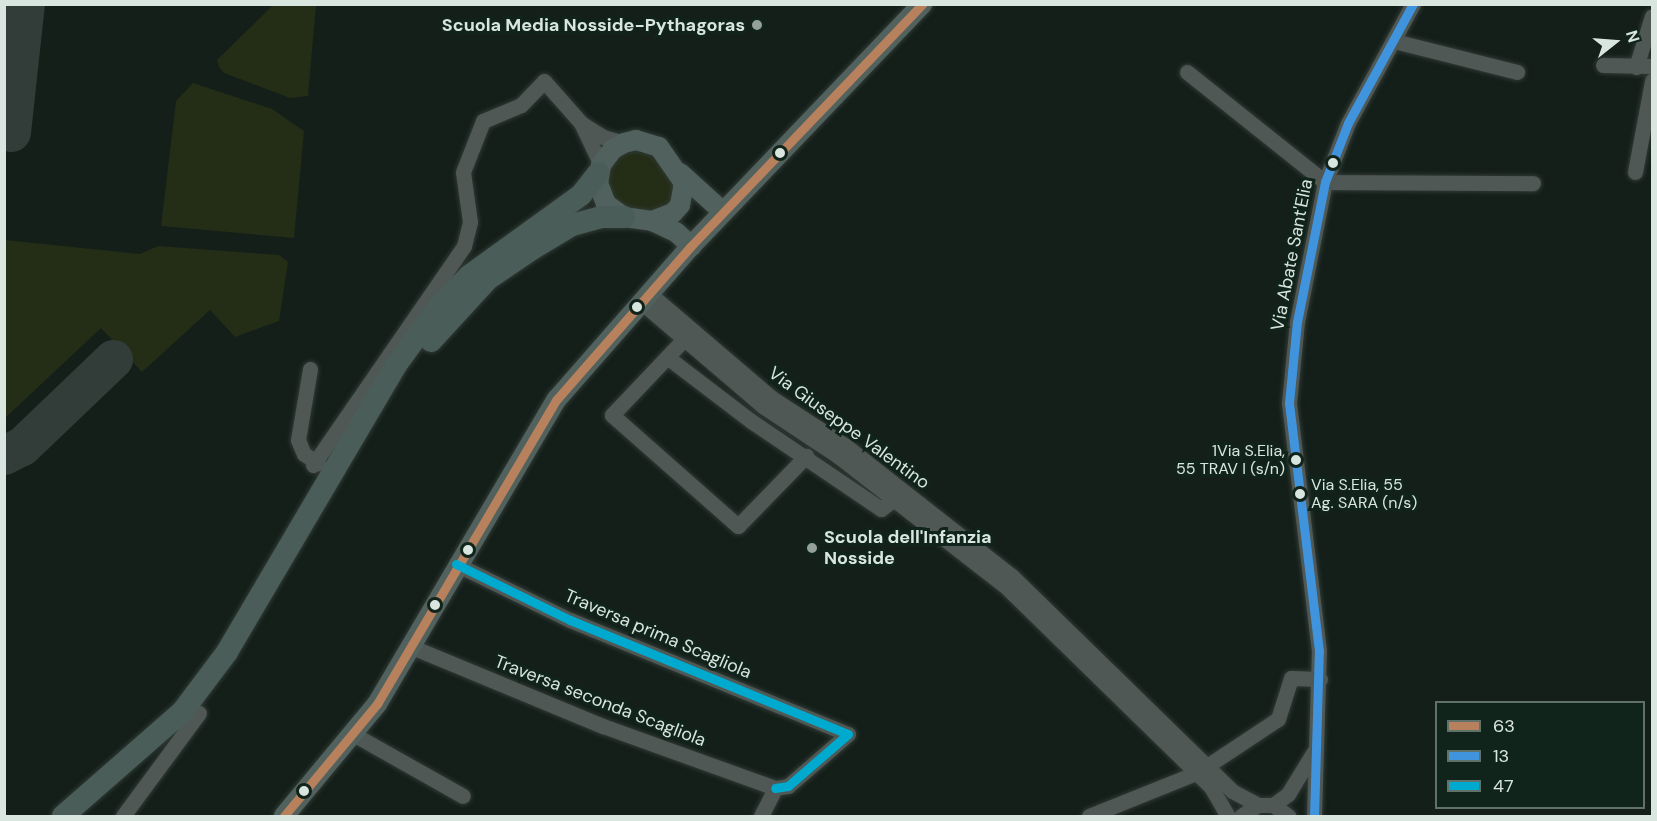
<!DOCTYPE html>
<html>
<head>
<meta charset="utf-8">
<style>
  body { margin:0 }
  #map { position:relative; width:1657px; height:821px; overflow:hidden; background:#141f1a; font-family:"DM Sans",sans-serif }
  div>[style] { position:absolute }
  .green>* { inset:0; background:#242d16 }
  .taxiway>* { height:39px; margin:-19.5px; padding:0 19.5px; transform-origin:19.5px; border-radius:19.5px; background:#323c38 }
  .roads { filter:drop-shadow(0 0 2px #303934) drop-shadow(0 0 2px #303934) }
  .minor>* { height:15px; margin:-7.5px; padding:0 7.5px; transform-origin:7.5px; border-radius:7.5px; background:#4f5854 }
  .major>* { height:20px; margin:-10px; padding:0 10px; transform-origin:10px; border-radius:10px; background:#51615d }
  .highway>* { height:22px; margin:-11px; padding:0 11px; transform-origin:11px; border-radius:11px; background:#4a5d58 }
  .bus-1>* { height:9px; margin:-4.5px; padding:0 4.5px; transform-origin:4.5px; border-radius:4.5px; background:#b6815c }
  .bus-2>* { height:9px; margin:-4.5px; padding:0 4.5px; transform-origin:4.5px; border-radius:4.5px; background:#4094de }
  .bus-3>* { height:9px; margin:-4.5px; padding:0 4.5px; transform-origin:4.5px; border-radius:4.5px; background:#00a9ce }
  .dots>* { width:16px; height:16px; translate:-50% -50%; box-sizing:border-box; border:3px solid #10241b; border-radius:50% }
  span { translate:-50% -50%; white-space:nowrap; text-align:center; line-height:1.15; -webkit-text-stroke:6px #10241b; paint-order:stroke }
  .bus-label { font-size:16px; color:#d9e5df }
  .right { translate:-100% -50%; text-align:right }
  .left { translate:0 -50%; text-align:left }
  .poi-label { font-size:18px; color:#d9e5df; font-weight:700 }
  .street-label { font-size:18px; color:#d9e5df }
  .frame { position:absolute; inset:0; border:6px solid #d9e5df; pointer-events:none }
  .legend { position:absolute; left:1435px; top:701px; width:210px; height:108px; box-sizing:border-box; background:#10241b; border:2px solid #607169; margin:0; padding:8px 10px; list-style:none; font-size:18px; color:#d9e5df }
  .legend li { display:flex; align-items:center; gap:12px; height:30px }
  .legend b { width:30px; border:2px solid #607169 }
  .north { position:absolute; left:1585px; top:12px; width:60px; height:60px; -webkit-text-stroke:4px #10241b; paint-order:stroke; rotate:73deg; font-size:16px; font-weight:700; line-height:24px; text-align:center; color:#d9e5df }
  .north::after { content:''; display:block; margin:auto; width:21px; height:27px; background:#d9e5df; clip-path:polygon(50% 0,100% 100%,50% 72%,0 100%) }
</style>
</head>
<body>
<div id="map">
  <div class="green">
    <div style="clip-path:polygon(273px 5px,316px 5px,308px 96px,290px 98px,224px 73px,219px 67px,217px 60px)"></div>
    <div style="clip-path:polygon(193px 83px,272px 109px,304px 131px,294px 238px,161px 226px,176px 101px)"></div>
    <div style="clip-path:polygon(640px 148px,657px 154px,679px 186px,673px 204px,652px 214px,617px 206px,604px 179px,619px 154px)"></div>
    <div style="clip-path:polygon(5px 240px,140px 254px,158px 246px,279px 255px,288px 262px,279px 321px,235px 337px,210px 310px,142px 372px,101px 328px,5px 418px)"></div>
  </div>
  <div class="taxiway">
    <div style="left:11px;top:132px;width:129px;rotate:-83.8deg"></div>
    <div style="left:4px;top:455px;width:20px;rotate:-27deg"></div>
    <div style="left:22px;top:446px;width:126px;rotate:-43.7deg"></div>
  </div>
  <div class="roads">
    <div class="minor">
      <div style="left:1394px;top:41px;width:127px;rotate:14.1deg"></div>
      <div style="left:1603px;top:65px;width:49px;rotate:1.2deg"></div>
      <div style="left:1636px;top:67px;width:53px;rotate:-72.6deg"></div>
      <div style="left:1187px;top:72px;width:176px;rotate:38.6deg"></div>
      <div style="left:1325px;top:182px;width:208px;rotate:0.3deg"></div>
      <div style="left:581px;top:123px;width:47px;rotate:64.5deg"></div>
      <div style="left:1635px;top:172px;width:93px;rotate:-79.4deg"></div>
      <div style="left:649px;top:293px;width:162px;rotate:40.5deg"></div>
      <div style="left:772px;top:398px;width:88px;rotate:33deg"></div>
      <div style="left:846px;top:446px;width:211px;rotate:38.1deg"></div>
      <div style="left:1012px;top:576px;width:308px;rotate:44.3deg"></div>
      <div style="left:1232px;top:791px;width:30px;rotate:28deg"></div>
      <div style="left:641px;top:302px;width:162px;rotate:40.5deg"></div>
      <div style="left:764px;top:407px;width:89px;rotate:33.5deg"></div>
      <div style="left:838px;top:456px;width:210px;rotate:37.9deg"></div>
      <div style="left:1004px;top:585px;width:289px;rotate:44.3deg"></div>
      <div style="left:1211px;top:787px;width:34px;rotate:60deg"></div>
      <div style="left:690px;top:333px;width:33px;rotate:134deg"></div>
      <div style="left:667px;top:357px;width:106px;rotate:37.3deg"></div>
      <div style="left:751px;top:421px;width:157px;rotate:34.1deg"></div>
      <div style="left:881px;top:509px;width:16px;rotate:-38deg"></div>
      <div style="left:667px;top:357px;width:80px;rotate:133.5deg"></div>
      <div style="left:612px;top:415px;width:168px;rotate:41.4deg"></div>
      <div style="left:738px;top:526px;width:98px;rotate:-45.8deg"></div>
      <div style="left:310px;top:369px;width:72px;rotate:99.6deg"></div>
      <div style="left:298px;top:440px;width:15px;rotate:67deg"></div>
      <div style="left:304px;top:454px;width:17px;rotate:33deg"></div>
      <div style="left:313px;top:465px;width:266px;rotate:-55.4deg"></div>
      <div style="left:464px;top:246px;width:25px;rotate:-76deg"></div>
      <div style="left:470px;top:222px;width:50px;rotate:-98deg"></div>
      <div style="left:463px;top:172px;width:55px;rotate:-68.6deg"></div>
      <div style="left:483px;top:121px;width:41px;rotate:-22.8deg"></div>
      <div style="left:521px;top:105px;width:33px;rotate:-46deg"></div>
      <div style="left:544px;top:81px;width:56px;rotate:48.6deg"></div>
      <div style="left:581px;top:123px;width:26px;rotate:32deg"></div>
      <div style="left:603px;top:137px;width:22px;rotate:16deg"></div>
      <div style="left:456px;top:564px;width:127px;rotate:26.2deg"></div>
      <div style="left:570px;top:620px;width:300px;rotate:22.3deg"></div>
      <div style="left:848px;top:734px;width:79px;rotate:139.1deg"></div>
      <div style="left:788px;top:786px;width:13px;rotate:171deg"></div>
      <div style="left:412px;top:647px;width:207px;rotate:22.5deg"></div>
      <div style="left:603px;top:726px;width:183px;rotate:19.8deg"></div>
      <div style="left:353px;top:734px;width:126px;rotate:29.4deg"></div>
      <div style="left:1207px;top:766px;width:85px;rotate:-33.5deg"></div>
      <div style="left:1278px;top:719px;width:43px;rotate:-72.4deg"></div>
      <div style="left:1291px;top:678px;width:29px;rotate:2deg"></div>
      <div style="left:1273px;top:805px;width:19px;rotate:-36deg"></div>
      <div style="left:1288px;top:794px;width:52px;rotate:-58.5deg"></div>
      <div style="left:123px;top:816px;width:128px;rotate:-53.6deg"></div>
      <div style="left:761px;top:816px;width:31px;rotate:-63deg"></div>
      <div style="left:1089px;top:816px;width:115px;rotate:-21.9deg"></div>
      <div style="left:1241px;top:816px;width:20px;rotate:-33deg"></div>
      <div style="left:1258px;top:805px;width:15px"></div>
      <div style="left:1273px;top:805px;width:19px;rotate:36deg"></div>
      <div style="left:1314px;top:816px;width:165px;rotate:-88.3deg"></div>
      <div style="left:1319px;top:651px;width:250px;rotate:-96.9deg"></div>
      <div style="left:1289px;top:403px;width:81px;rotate:-84.4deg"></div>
      <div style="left:1297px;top:322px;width:143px;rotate:-78.7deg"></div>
      <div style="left:1325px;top:182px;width:63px;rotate:-68.7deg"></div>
      <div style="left:1348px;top:123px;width:136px;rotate:-61.4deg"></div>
    </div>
    <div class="major">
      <div style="left:680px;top:173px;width:58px;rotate:42.2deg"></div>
      <div style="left:652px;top:221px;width:22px;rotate:-21deg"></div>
      <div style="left:673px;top:213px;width:11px;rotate:-49deg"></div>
      <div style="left:680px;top:205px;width:22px;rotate:-80deg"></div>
      <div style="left:684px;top:183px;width:44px;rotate:-124.8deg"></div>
      <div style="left:659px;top:147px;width:24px;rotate:-163deg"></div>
      <div style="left:636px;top:140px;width:12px;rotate:166deg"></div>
      <div style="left:624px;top:143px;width:13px;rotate:151deg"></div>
      <div style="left:613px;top:149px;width:20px;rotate:127deg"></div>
      <div style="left:601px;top:165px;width:18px;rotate:99deg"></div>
      <div style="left:598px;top:183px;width:22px;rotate:69deg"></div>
      <div style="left:606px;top:204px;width:22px;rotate:36deg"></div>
      <div style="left:624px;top:217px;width:28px;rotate:8deg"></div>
      <div style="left:652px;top:221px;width:26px;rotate:25deg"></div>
      <div style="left:676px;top:232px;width:21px;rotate:43deg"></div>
      <div style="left:284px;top:816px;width:146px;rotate:-50.3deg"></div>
      <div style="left:377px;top:704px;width:354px;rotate:-59.5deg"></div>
      <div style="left:557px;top:399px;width:203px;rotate:-48.8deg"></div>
      <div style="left:691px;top:246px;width:335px;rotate:-46.3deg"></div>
    </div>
    <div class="highway">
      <div style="left:431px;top:341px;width:84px;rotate:-47.4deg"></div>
      <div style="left:488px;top:279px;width:53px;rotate:-34.3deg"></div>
      <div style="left:532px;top:249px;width:47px;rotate:-31deg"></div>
      <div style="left:572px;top:225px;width:31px;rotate:-15deg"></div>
      <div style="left:602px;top:217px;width:22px"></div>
      <div style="left:63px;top:816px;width:158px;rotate:-41.2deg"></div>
      <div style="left:182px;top:712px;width:75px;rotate:-53.1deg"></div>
      <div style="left:227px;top:652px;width:333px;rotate:-59.5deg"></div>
      <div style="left:396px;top:365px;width:73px;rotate:-53.9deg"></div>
      <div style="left:439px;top:306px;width:42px;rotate:-45deg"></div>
      <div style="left:469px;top:276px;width:138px;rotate:-35.9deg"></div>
      <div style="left:581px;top:195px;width:28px;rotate:-52deg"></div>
    </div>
  </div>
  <div class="bus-1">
    <div style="left:284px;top:816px;width:146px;rotate:-50.3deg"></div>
    <div style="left:377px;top:704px;width:354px;rotate:-59.5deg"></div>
    <div style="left:557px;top:399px;width:203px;rotate:-48.8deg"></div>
    <div style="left:691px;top:246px;width:335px;rotate:-46.3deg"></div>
  </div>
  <div class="bus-2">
    <div style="left:1314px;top:816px;width:165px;rotate:-88.3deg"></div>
    <div style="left:1319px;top:651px;width:250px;rotate:-96.9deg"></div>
    <div style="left:1289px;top:403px;width:81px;rotate:-84.4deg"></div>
    <div style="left:1297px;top:322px;width:143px;rotate:-78.7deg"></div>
    <div style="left:1325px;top:182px;width:63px;rotate:-68.7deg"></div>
    <div style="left:1348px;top:123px;width:136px;rotate:-61.4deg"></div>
  </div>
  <div class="bus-3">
    <div style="left:456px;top:564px;width:127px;rotate:26.2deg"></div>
    <div style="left:570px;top:620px;width:300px;rotate:22.3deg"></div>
    <div style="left:848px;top:734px;width:79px;rotate:139.1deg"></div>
    <div style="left:788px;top:786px;width:13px;rotate:171deg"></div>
  </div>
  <div class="dots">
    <div style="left:757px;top:25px;background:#94a09a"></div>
    <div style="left:780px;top:153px;background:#d9e5df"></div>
    <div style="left:1333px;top:163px;background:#d9e5df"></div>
    <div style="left:637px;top:307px;background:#d9e5df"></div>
    <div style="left:1296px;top:460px;background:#d9e5df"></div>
    <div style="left:1300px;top:494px;background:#d9e5df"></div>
    <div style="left:812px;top:548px;background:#94a09a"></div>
    <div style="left:468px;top:550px;background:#d9e5df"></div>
    <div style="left:435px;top:605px;background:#d9e5df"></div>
    <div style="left:304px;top:791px;background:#d9e5df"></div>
  </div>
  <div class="bus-label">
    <span class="right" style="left:1285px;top:460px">1Via S.Elia,<br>55 TRAV I (s/n)</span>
    <span class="left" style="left:1311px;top:494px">Via S.Elia, 55<br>Ag. SARA (n/s)</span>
  </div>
  <div class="poi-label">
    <span class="right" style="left:745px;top:25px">Scuola Media Nosside-Pythagoras</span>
    <span class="left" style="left:824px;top:548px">Scuola dell'Infanzia<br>Nosside</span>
  </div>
  <div class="street-label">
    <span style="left:1292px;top:255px;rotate:-79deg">Via Abate Sant'Elia</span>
    <span style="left:849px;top:428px;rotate:36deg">Via Giuseppe Valentino</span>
    <span style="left:658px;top:634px;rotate:23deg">Traversa prima Scagliola</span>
    <span style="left:600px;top:701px;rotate:21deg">Traversa seconda Scagliola</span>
  </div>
  <div class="frame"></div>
  <ul class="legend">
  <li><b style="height:8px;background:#b6815c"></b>63</li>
  <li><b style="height:8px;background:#4094de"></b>13</li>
  <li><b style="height:8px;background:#00a9ce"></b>47</li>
  </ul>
  <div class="north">N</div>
</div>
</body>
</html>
